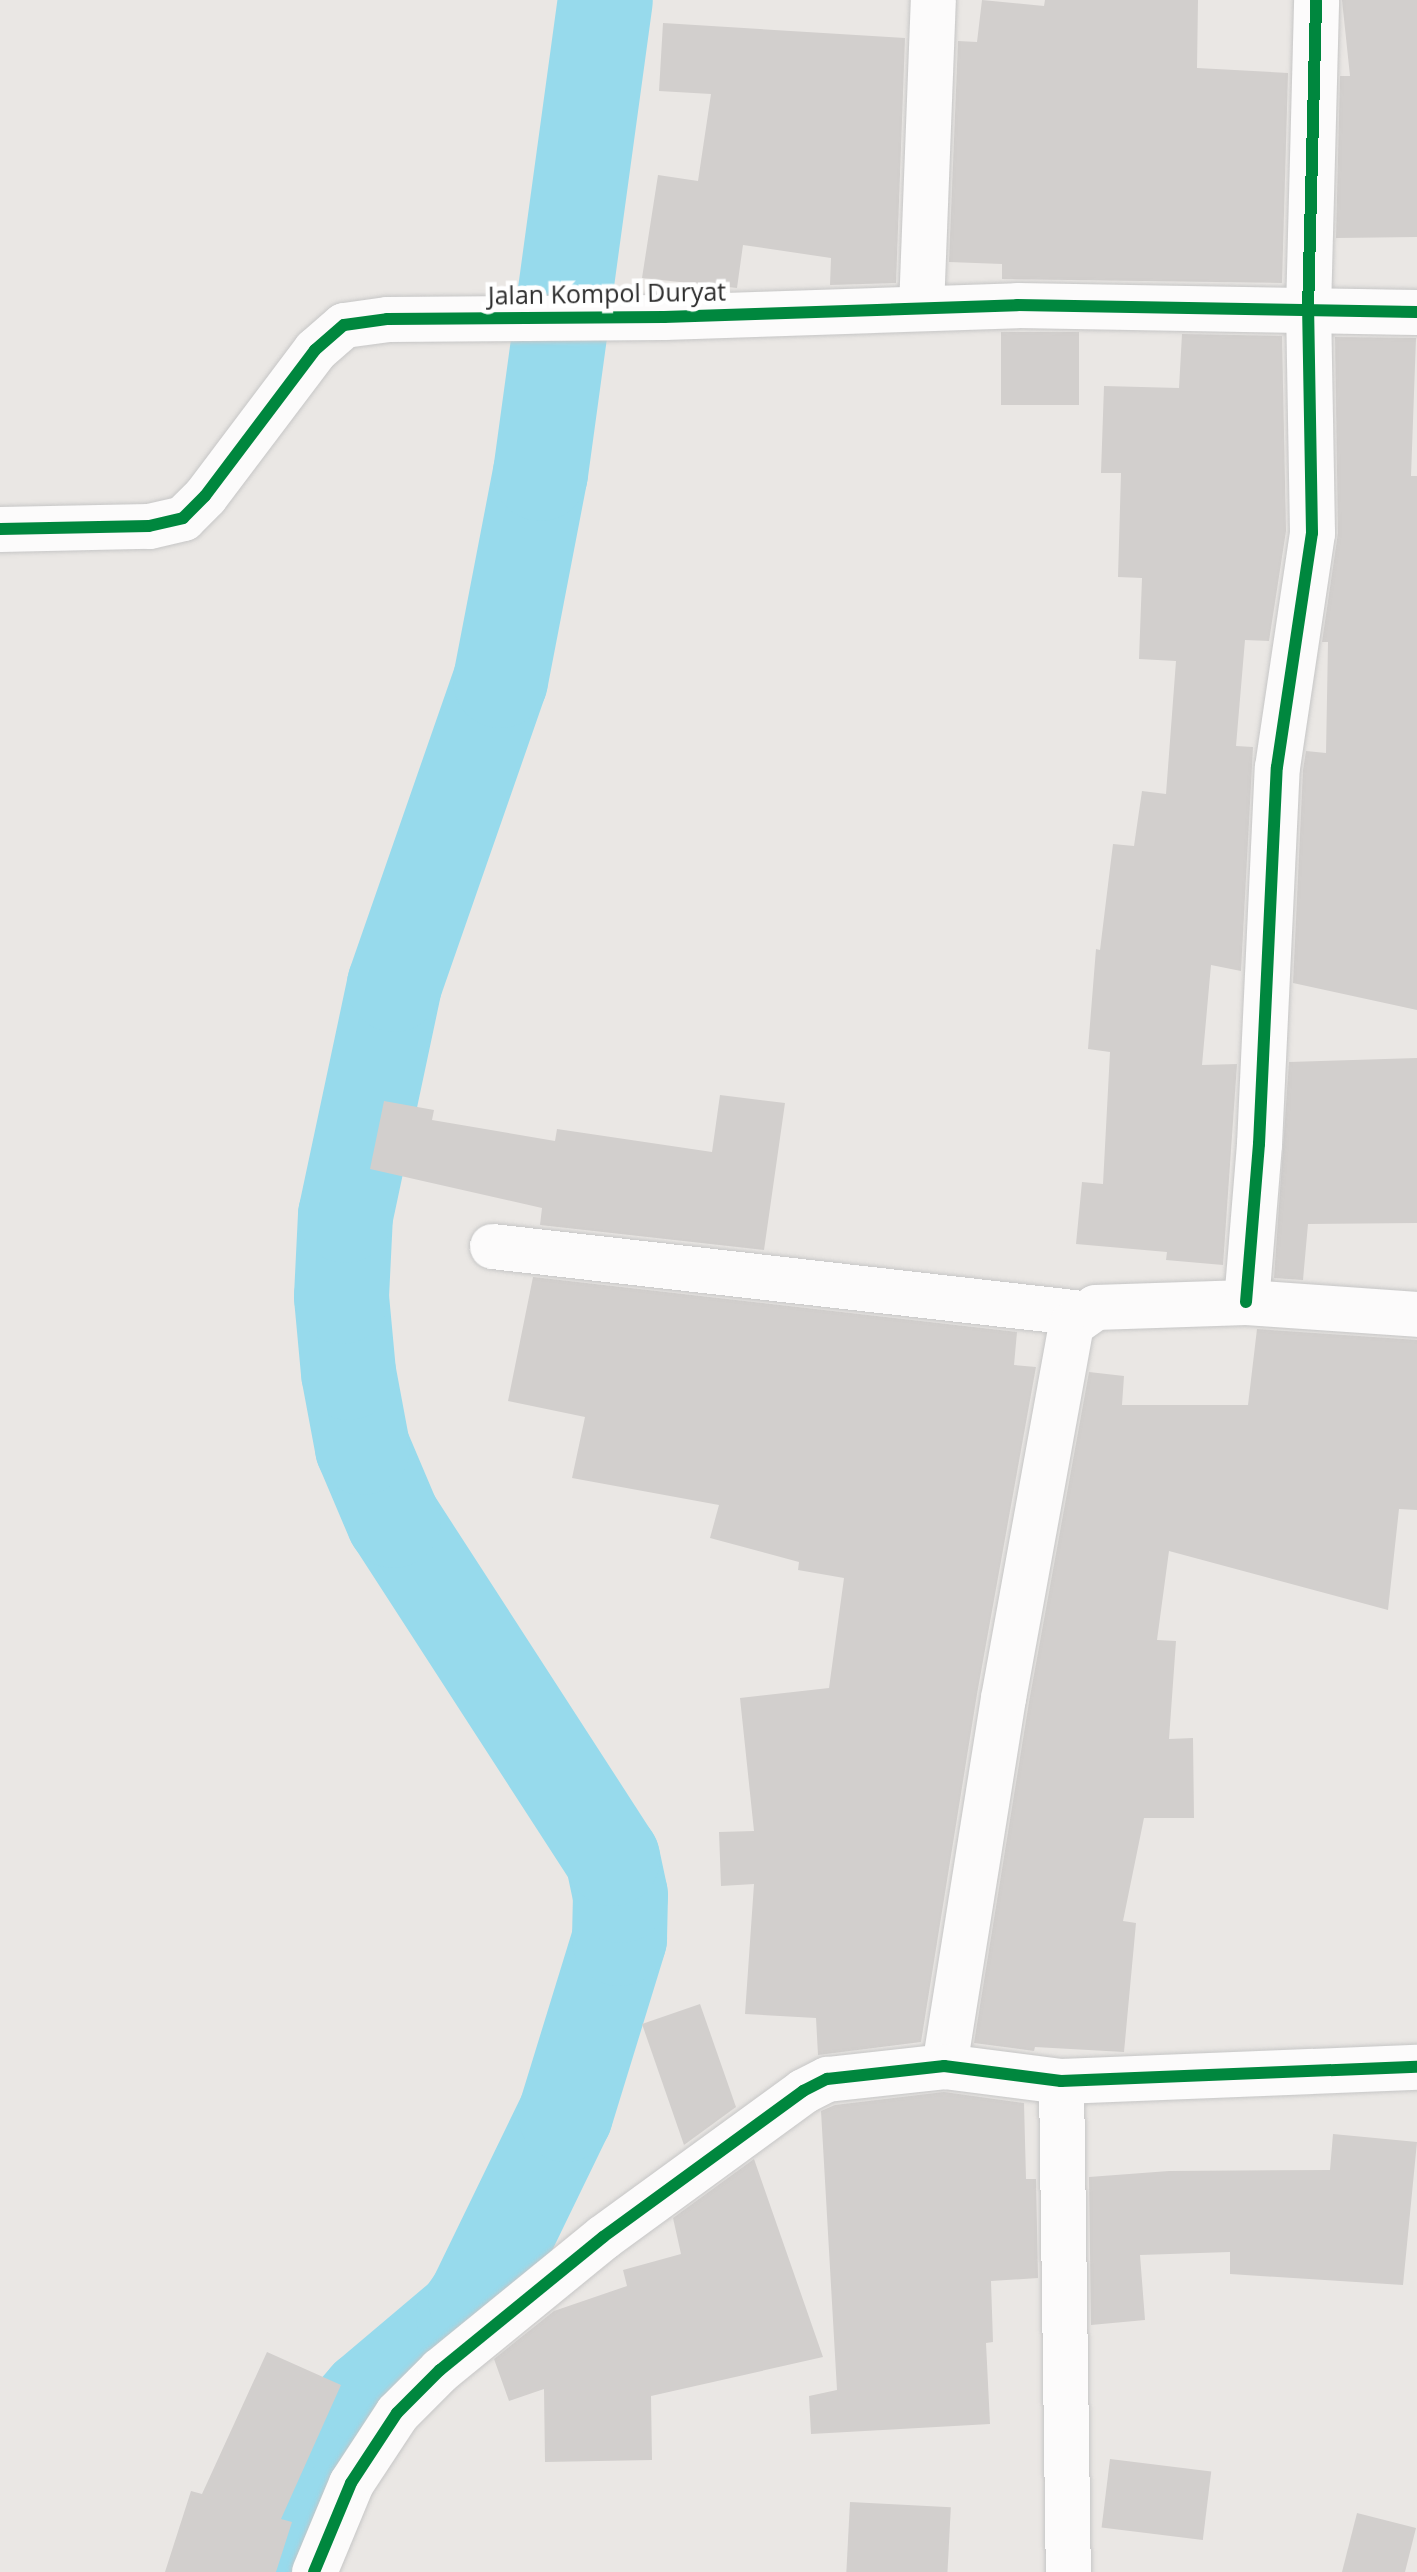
<!DOCTYPE html>
<html>
<head>
<meta charset="utf-8">
<style>
  body { margin:0 }
  #map { position:relative; width:1417px; height:2572px; overflow:hidden; background:#eae7e4; font-family:"Open Sans",sans-serif }
  div>[style] { position:absolute }
  .river>* { height:95px; margin:-47.5px; padding:0 47.5px; transform-origin:47.5px; border-radius:47.5px; background:#97daec }
  .building>* { inset:0; background:#d2cfcd; transform-origin:0 0 }
  .roads { filter:drop-shadow(0 0 2px #c6c6c6) drop-shadow(0 0 2px #c6c6c6) }
  .minor>* { height:45px; margin:-22.5px; padding:0 22.5px; transform-origin:22.5px; border-radius:22.5px; background:#fcfbfb }
  .cycleway>* { height:12px; margin:-6px; padding:0 6px; transform-origin:6px; border-radius:6px; background:#00873e }
  span { translate:-50% -50%; white-space:nowrap; text-align:center; line-height:1.15; -webkit-text-stroke:9px #fff; paint-order:stroke }
  .street-label { font-size:25px; color:#2d2d2d }
</style>
</head>
<body>
<div id="map">
  <div class="river">
    <div style="left:283px;top:2572px;width:155px;rotate:-68.4deg"></div>
    <div style="left:340px;top:2428px;width:41px;rotate:-48.9deg"></div>
    <div style="left:367px;top:2397px;width:126px;rotate:-40.2deg"></div>
    <div style="left:463px;top:2316px;width:21px;rotate:-55deg"></div>
    <div style="left:475px;top:2299px;width:206px;rotate:-64.1deg"></div>
    <div style="left:565px;top:2114px;width:184px;rotate:-72.9deg"></div>
    <div style="left:619px;top:1938px;width:43px;rotate:-88.7deg"></div>
    <div style="left:620px;top:1895px;width:38px;rotate:-102deg"></div>
    <div style="left:612px;top:1858px;width:403px;rotate:-122.9deg"></div>
    <div style="left:393px;top:1520px;width:79px;rotate:-113deg"></div>
    <div style="left:362px;top:1447px;width:76px;rotate:-100.6deg"></div>
    <div style="left:348px;top:1372px;width:76px;rotate:-95.3deg"></div>
    <div style="left:341px;top:1296px;width:81px;rotate:-87.2deg"></div>
    <div style="left:345px;top:1215px;width:236px;rotate:-78deg"></div>
    <div style="left:394px;top:984px;width:322px;rotate:-70.8deg"></div>
    <div style="left:500px;top:680px;width:211px;rotate:-79.1deg"></div>
    <div style="left:540px;top:473px;width:477px;rotate:-82.2deg"></div>
  </div>
  <div class="building">
    <div style="clip-path:polygon(982px 0,1044px 6px,1045px 0,1198px 0,1197px 68px,1288px 73px,1282px 283px,1002px 279px,1002px 264px,949px 262px,958px 41px,977px 42px)"></div>
    <div style="clip-path:polygon(1342px 0,1417px 0,1417px 237px,1336px 238px,1340px 76px,1350px 76px)"></div>
    <div style="clip-path:polygon(663px 23px,905px 38px,896px 283px,830px 285px,831px 258px,743px 245px,737px 288px,642px 278px,658px 175px,698px 181px,711px 94px,659px 91px)"></div>
    <div style="left:1001px;top:332px;width:78px;height:73px"></div>
    <div style="clip-path:polygon(1182px 334px,1282px 336px,1286px 531px,1269px 641px,1245px 640px,1236px 746px,1253px 747px,1241px 971px,1211px 965px,1202px 1065px,1237px 1064px,1223px 1265px,1166px 1260px,1167px 1252px,1076px 1244px,1082px 1182px,1103px 1184px,1110px 1052px,1088px 1049px,1096px 949px,1100px 950px,1113px 844px,1134px 846px,1142px 791px,1166px 794px,1176px 661px,1139px 659px,1142px 578px,1118px 577px,1121px 473px,1101px 473px,1104px 386px,1179px 388px)"></div>
    <div style="clip-path:polygon(1335px 337px,1416px 338px,1411px 476px,1417px 476px,1417px 1010px,1293px 983px,1303px 770px,1306px 751px,1326px 753px,1328px 642px,1322px 642px,1338px 533px)"></div>
    <div style="clip-path:polygon(1417px 1058px,1417px 1223px,1308px 1224px,1303px 1280px,1274px 1278px,1289px 1062px)"></div>
    <div style="clip-path:polygon(720px 1095px,785px 1103px,764px 1250px,540px 1225px,542px 1208px,370px 1169px,384px 1101px,434px 1110px,432px 1120px,555px 1141px,557px 1129px,712px 1152px)"></div>
    <div style="clip-path:polygon(533px 1277px,1017px 1332px,1014px 1365px,1036px 1367px,977px 1694px,921px 2042px,818px 2055px,816px 2018px,745px 2014px,754px 1884px,721px 1886px,719px 1832px,754px 1831px,740px 1698px,829px 1688px,844px 1578px,798px 1570px,799px 1562px,710px 1538px,719px 1505px,572px 1478px,585px 1417px,508px 1401px)"></div>
    <div style="clip-path:polygon(1257px 1329px,1417px 1340px,1417px 1510px,1399px 1509px,1388px 1610px,1169px 1551px,1157px 1640px,1176px 1641px,1169px 1739px,1193px 1738px,1194px 1818px,1144px 1818px,1123px 1921px,1136px 1923px,1124px 2052px,1035px 2047px,1034px 2051px,974px 2043px,1029px 1702px,1089px 1372px,1124px 1376px,1122px 1405px,1248px 1405px)"></div>
    <div style="clip-path:polygon(700px 2004px,736px 2107px,684px 2145px,642px 2024px)"></div>
    <div style="clip-path:polygon(944px 2092px,1024px 2103px,1026px 2179px,1036px 2179px,1038px 2278px,991px 2281px,993px 2342px,986px 2343px,990px 2424px,811px 2434px,809px 2396px,837px 2390px,821px 2111px,835px 2105px)"></div>
    <div style="clip-path:polygon(1333px 2134px,1417px 2142px,1403px 2285px,1230px 2274px,1230px 2252px,1140px 2255px,1145px 2320px,1091px 2325px,1089px 2177px,1169px 2171px,1330px 2170px)"></div>
    <div style="clip-path:polygon(754px 2159px,823px 2357px,651px 2396px,652px 2460px,545px 2462px,544px 2389px,509px 2401px,494px 2359px,554px 2311px,627px 2286px,623px 2270px,681px 2254px,673px 2218px)"></div>
    <div style="clip-path:polygon(267px 2352px,341px 2385px,281px 2519px,292px 2522px,276px 2572px,165px 2572px,191px 2491px,202px 2494px)"></div>
    <div style="left:1110px;top:2459px;width:102px;height:69px;rotate:7deg"></div>
    <div style="left:850px;top:2502px;width:101px;height:70px;rotate:3deg"></div>
    <div style="clip-path:polygon(1357px 2513px,1416px 2528px,1405px 2572px,1342px 2572px)"></div>
  </div>
  <div class="roads">
    <div class="minor">
      <div style="left:921px;top:308px;width:308px;rotate:-87.8deg"></div>
      <div style="left:0;top:529px;width:149px;rotate:-1.2deg"></div>
      <div style="left:149px;top:526px;width:35px;rotate:-13deg"></div>
      <div style="left:183px;top:518px;width:31px;rotate:-45deg"></div>
      <div style="left:205px;top:496px;width:183px;rotate:-53deg"></div>
      <div style="left:315px;top:350px;width:38px;rotate:-41deg"></div>
      <div style="left:344px;top:325px;width:43px;rotate:-7.9deg"></div>
      <div style="left:387px;top:319px;width:277px;rotate:-0.4deg"></div>
      <div style="left:664px;top:317px;width:353px;rotate:-1.9deg"></div>
      <div style="left:1017px;top:305px;width:400px;rotate:1deg"></div>
      <div style="left:492px;top:1246px;width:594px;rotate:6.48deg"></div>
      <div style="left:1246px;top:1302px;width:159px;rotate:-85.3deg"></div>
      <div style="left:1259px;top:1144px;width:377px;rotate:-87.3deg"></div>
      <div style="left:1277px;top:767px;width:237px;rotate:-81.5deg"></div>
      <div style="left:1312px;top:533px;width:223px;rotate:-91deg"></div>
      <div style="left:1308px;top:310px;width:310px;rotate:-88.5deg"></div>
      <div style="left:944px;top:2066px;width:373px;rotate:-80.9deg"></div>
      <div style="left:1003px;top:1698px;width:380px;rotate:-79.7deg"></div>
      <div style="left:1071px;top:1324px;width:29px;rotate:-35deg"></div>
      <div style="left:1095px;top:1307px;width:151px;rotate:-1.9deg"></div>
      <div style="left:1246px;top:1302px;width:171px;rotate:4deg"></div>
      <div style="left:1061px;top:2081px;width:491px;rotate:89.2deg"></div>
      <div style="left:314px;top:2572px;width:96px;rotate:-67.4deg"></div>
      <div style="left:351px;top:2483px;width:84px;rotate:-56.7deg"></div>
      <div style="left:397px;top:2413px;width:61px;rotate:-45deg"></div>
      <div style="left:440px;top:2370px;width:210px;rotate:-39.2deg"></div>
      <div style="left:603px;top:2237px;width:248px;rotate:-36.1deg"></div>
      <div style="left:803px;top:2091px;width:27px;rotate:-27deg"></div>
      <div style="left:827px;top:2079px;width:118px;rotate:-6.3deg"></div>
      <div style="left:944px;top:2066px;width:118px;rotate:7.3deg"></div>
      <div style="left:1061px;top:2081px;width:356px;rotate:-2.3deg"></div>
    </div>
  </div>
  <div class="cycleway">
    <div style="left:0;top:529px;width:149px;rotate:-1.2deg"></div>
    <div style="left:149px;top:526px;width:35px;rotate:-13deg"></div>
    <div style="left:183px;top:518px;width:31px;rotate:-45deg"></div>
    <div style="left:205px;top:496px;width:183px;rotate:-53deg"></div>
    <div style="left:315px;top:350px;width:38px;rotate:-41deg"></div>
    <div style="left:344px;top:325px;width:43px;rotate:-7.9deg"></div>
    <div style="left:387px;top:319px;width:277px;rotate:-0.4deg"></div>
    <div style="left:664px;top:317px;width:353px;rotate:-1.9deg"></div>
    <div style="left:1017px;top:305px;width:400px;rotate:1deg"></div>
    <div style="left:1246px;top:1302px;width:159px;rotate:-85.3deg"></div>
    <div style="left:1259px;top:1144px;width:377px;rotate:-87.3deg"></div>
    <div style="left:1277px;top:767px;width:237px;rotate:-81.5deg"></div>
    <div style="left:1312px;top:533px;width:223px;rotate:-91deg"></div>
    <div style="left:1308px;top:310px;width:310px;rotate:-88.5deg"></div>
    <div style="left:314px;top:2572px;width:96px;rotate:-67.4deg"></div>
    <div style="left:351px;top:2483px;width:84px;rotate:-56.7deg"></div>
    <div style="left:397px;top:2413px;width:61px;rotate:-45deg"></div>
    <div style="left:440px;top:2370px;width:210px;rotate:-39.2deg"></div>
    <div style="left:603px;top:2237px;width:248px;rotate:-36.1deg"></div>
    <div style="left:803px;top:2091px;width:27px;rotate:-27deg"></div>
    <div style="left:827px;top:2079px;width:118px;rotate:-6.3deg"></div>
    <div style="left:944px;top:2066px;width:118px;rotate:7.3deg"></div>
    <div style="left:1061px;top:2081px;width:356px;rotate:-2.3deg"></div>
  </div>
  <div class="street-label">
    <span style="left:607px;top:293px;rotate:-1deg">Jalan Kompol Duryat</span>
  </div>
</div>
</body>
</html>
